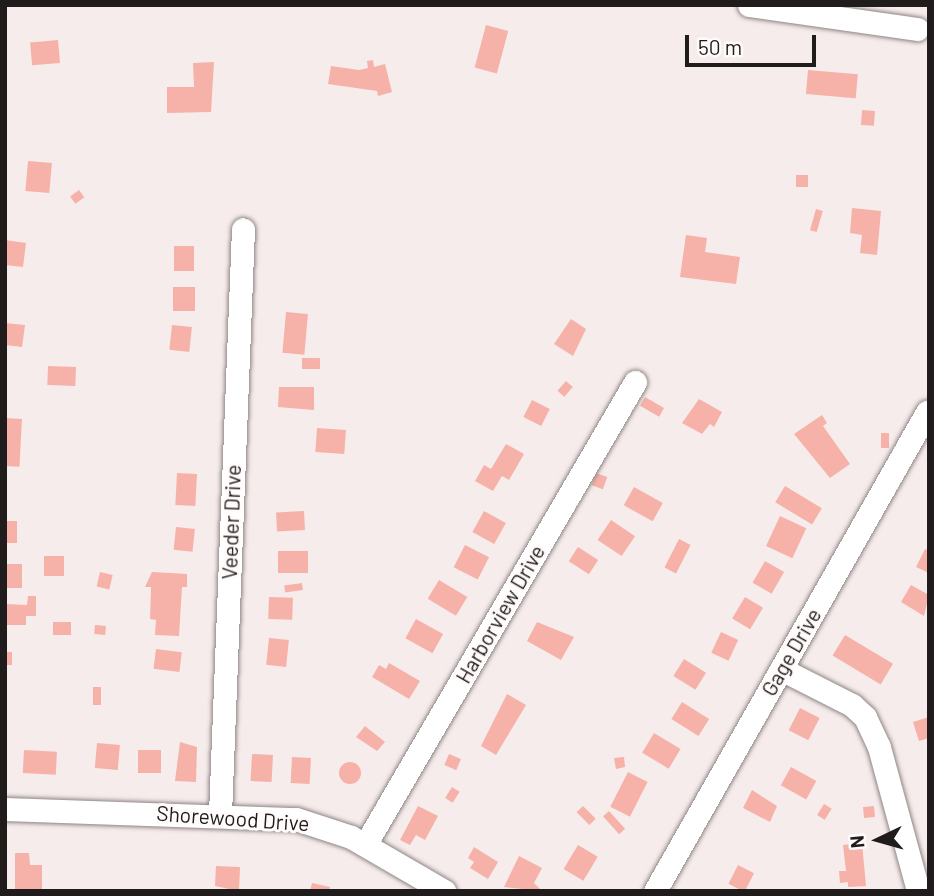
<!DOCTYPE html>
<html>
<head>
<meta charset="utf-8">
<style>
  body { margin:0 }
  #map { position:relative; width:934px; height:896px; overflow:hidden; background:#f6eceb; font-family:Barlow,sans-serif }
  div>[style] { position:absolute }
  .building>* { inset:0; background:#f6b2a8; transform-origin:0 0 }
  .round { border-radius:50% }
  .roads { filter:drop-shadow(0 0 2px #8e8685) drop-shadow(0 0 2px #8e8685) }
  .minor>* { height:23px; margin:-11.5px; padding:0 11.5px; transform-origin:11.5px; border-radius:11.5px; background:#fff }
  span { translate:-50% -50%; white-space:nowrap; text-align:center; line-height:1.15; -webkit-text-stroke:6px #fffbfa; paint-order:stroke }
  .street-label { font-size:21px; color:#201c1c }
  .frame { position:absolute; inset:0; border:7px solid #201c1c; pointer-events:none }
  .north { position:absolute; left:843px; top:805px; width:70px; height:70px; -webkit-text-stroke:5px #fffbfa; paint-order:stroke; rotate:265deg; font-size:19px; font-weight:700; line-height:28px; text-align:center; color:#201c1c }
  .north::after { content:''; display:block; margin:auto; width:24px; height:32px; background:#201c1c; clip-path:polygon(50% 0,100% 100%,50% 72%,0 100%) }
  .scale { position:absolute; left:685px; top:35px; width:131px; height:32px; box-sizing:border-box; border:4px solid #201c1c; border-top:0; padding-left:9px; font-size:21px; line-height:24px; white-space:nowrap; color:#201c1c; -webkit-text-stroke:5px #fffbfa; paint-order:stroke }
</style>
</head>
<body>
<div id="map">
  <div class="building">
    <div style="left:486px;top:25px;width:23px;height:44px;rotate:15deg"></div>
    <div style="left:58px;top:40px;width:23px;height:28px;rotate:85deg"></div>
    <div style="clip-path:polygon(373px 60px,374px 67px,385px 64px,392px 92px,378px 96px,377px 91px,328px 84px,331px 66px,359px 70px,368px 68px,367px 61px)"></div>
    <div style="clip-path:polygon(214px 62px,211px 112px,167px 113px,167px 87px,194px 87px,193px 63px)"></div>
    <div style="left:808px;top:70px;width:50px;height:24px;rotate:5deg"></div>
    <div style="left:862px;top:110px;width:13px;height:15px;rotate:4deg"></div>
    <div style="left:28px;top:161px;width:24px;height:30px;rotate:5deg"></div>
    <div style="left:796px;top:175px;width:12px;height:12px"></div>
    <div style="left:79px;top:190px;width:9px;height:11px;rotate:54deg"></div>
    <div style="clip-path:polygon(852px 208px,881px 211px,877px 255px,860px 253px,862px 235px,850px 233px)"></div>
    <div style="left:816px;top:209px;width:7px;height:22px;rotate:16deg"></div>
    <div style="clip-path:polygon(686px 235px,707px 238px,705px 252px,740px 257px,736px 284px,680px 277px)"></div>
    <div style="clip-path:polygon(5px 240px,26px 243px,23px 267px,5px 265px)"></div>
    <div style="left:174px;top:246px;width:20px;height:25px"></div>
    <div style="left:173px;top:287px;width:22px;height:24px"></div>
    <div style="left:286px;top:312px;width:22px;height:41px;rotate:5deg"></div>
    <div style="clip-path:polygon(571px 319px,586px 329px,573px 356px,554px 344px)"></div>
    <div style="clip-path:polygon(5px 323px,25px 325px,22px 347px,5px 345px)"></div>
    <div style="left:172px;top:325px;width:20px;height:25px;rotate:6deg"></div>
    <div style="left:302px;top:358px;width:18px;height:11px"></div>
    <div style="left:48px;top:366px;width:28px;height:19px;rotate:2deg"></div>
    <div style="left:566px;top:381px;width:9px;height:13px;rotate:41deg"></div>
    <div style="clip-path:polygon(279px 387px,314px 387px,314px 410px,278px 407px)"></div>
    <div style="left:645px;top:397px;width:22px;height:10px;rotate:30deg"></div>
    <div style="clip-path:polygon(699px 399px,722px 412px,714px 427px,710px 424px,702px 434px,682px 423px)"></div>
    <div style="left:532px;top:400px;width:20px;height:19px;rotate:27deg"></div>
    <div style="clip-path:polygon(822px 415px,827px 423px,823px 426px,850px 464px,830px 478px,794px 434px)"></div>
    <div style="left:5px;top:418px;width:17px;height:48px;rotate:3deg"></div>
    <div style="left:317px;top:428px;width:29px;height:24px;rotate:4deg"></div>
    <div style="left:881px;top:433px;width:8px;height:15px"></div>
    <div style="clip-path:polygon(506px 444px,524px 454px,509px 480px,502px 476px,493px 491px,475px 481px,484px 465px,491px 469px)"></div>
    <div style="left:177px;top:473px;width:20px;height:32px;rotate:3deg"></div>
    <div style="left:596px;top:473px;width:12px;height:13px;rotate:20deg"></div>
    <div style="left:785px;top:486px;width:43px;height:19px;rotate:31deg"></div>
    <div style="left:634px;top:487px;width:33px;height:21px;rotate:29deg"></div>
    <div style="left:304px;top:511px;width:19px;height:28px;rotate:87deg"></div>
    <div style="left:484px;top:511px;width:25px;height:24px;rotate:29deg"></div>
    <div style="left:780px;top:516px;width:29px;height:33px;rotate:25deg"></div>
    <div style="left:611px;top:520px;width:29px;height:24px;rotate:34deg"></div>
    <div style="left:5px;top:521px;width:12px;height:22px"></div>
    <div style="left:176px;top:527px;width:19px;height:23px;rotate:6deg"></div>
    <div style="left:679px;top:539px;width:13px;height:32px;rotate:27deg"></div>
    <div style="left:465px;top:545px;width:27px;height:25px;rotate:27deg"></div>
    <div style="left:578px;top:547px;width:24px;height:17px;rotate:33deg"></div>
    <div style="clip-path:polygon(925px 549px,929px 551px,929px 573px,916px 567px)"></div>
    <div style="left:278px;top:551px;width:30px;height:22px"></div>
    <div style="left:64px;top:556px;width:20px;height:20px;rotate:90deg"></div>
    <div style="left:765px;top:561px;width:22px;height:25px;rotate:30deg"></div>
    <div style="left:5px;top:564px;width:17px;height:24px"></div>
    <div style="left:100px;top:572px;width:13px;height:15px;rotate:13deg"></div>
    <div style="clip-path:polygon(152px 572px,187px 574px,187px 587px,182px 587px,179px 636px,155px 635px,156px 620px,150px 619px,151px 587px,145px 587px)"></div>
    <div style="left:439px;top:580px;width:33px;height:22px;rotate:31deg"></div>
    <div style="left:302px;top:583px;width:7px;height:18px;rotate:82deg"></div>
    <div style="clip-path:polygon(911px 585px,929px 595px,924px 616px,901px 602px)"></div>
    <div style="clip-path:polygon(28px 596px,36px 596px,36px 616px,26px 616px,26px 625px,5px 625px,5px 604px,27px 605px)"></div>
    <div style="left:269px;top:597px;width:24px;height:22px;rotate:2deg"></div>
    <div style="left:745px;top:597px;width:21px;height:25px;rotate:31deg"></div>
    <div style="left:416px;top:619px;width:31px;height:22px;rotate:29deg"></div>
    <div style="left:53px;top:622px;width:18px;height:13px"></div>
    <div style="clip-path:polygon(537px 622px,574px 637px,561px 660px,527px 641px)"></div>
    <div style="left:95px;top:625px;width:11px;height:9px;rotate:5deg"></div>
    <div style="left:721px;top:632px;width:19px;height:23px;rotate:25deg"></div>
    <div style="left:845px;top:635px;width:56px;height:24px;rotate:31deg"></div>
    <div style="left:269px;top:638px;width:20px;height:27px;rotate:6deg"></div>
    <div style="left:156px;top:649px;width:26px;height:20px;rotate:7deg"></div>
    <div style="left:5px;top:652px;width:7px;height:13px"></div>
    <div style="left:684px;top:659px;width:26px;height:20px;rotate:32deg"></div>
    <div style="clip-path:polygon(389px 663px,420px 681px,409px 699px,372px 677px,379px 665px,386px 669px)"></div>
    <div style="left:93px;top:687px;width:8px;height:18px"></div>
    <div style="clip-path:polygon(507px 694px,526px 705px,496px 755px,481px 746px)"></div>
    <div style="left:682px;top:702px;width:32px;height:20px;rotate:32deg"></div>
    <div style="left:800px;top:708px;width:22px;height:25px;rotate:27deg"></div>
    <div style="clip-path:polygon(929px 717px,929px 738px,919px 741px,913px 722px)"></div>
    <div style="clip-path:polygon(365px 726px,385px 742px,377px 751px,356px 737px)"></div>
    <div style="left:654px;top:733px;width:31px;height:23px;rotate:31deg"></div>
    <div style="clip-path:polygon(180px 742px,197px 747px,196px 782px,175px 781px)"></div>
    <div style="left:97px;top:743px;width:23px;height:25px;rotate:5deg"></div>
    <div style="left:24px;top:750px;width:33px;height:23px;rotate:3deg"></div>
    <div style="left:161px;top:750px;width:23px;height:23px;rotate:90deg"></div>
    <div style="left:252px;top:754px;width:21px;height:27px;rotate:3deg"></div>
    <div style="left:449px;top:754px;width:13px;height:12px;rotate:23deg"></div>
    <div style="left:292px;top:757px;width:19px;height:26px;rotate:3deg"></div>
    <div style="clip-path:polygon(624px 757px,625px 767px,616px 769px,614px 758px)"></div>
    <div class="round" style="left:339px;top:762px;width:22px;height:22px"></div>
    <div style="left:791px;top:767px;width:29px;height:21px;rotate:29deg"></div>
    <div style="left:628px;top:772px;width:22px;height:39px;rotate:27deg"></div>
    <div style="left:452px;top:787px;width:9px;height:13px;rotate:32deg"></div>
    <div style="clip-path:polygon(752px 790px,777px 806px,770px 822px,743px 808px)"></div>
    <div style="left:824px;top:804px;width:9px;height:13px;rotate:32deg"></div>
    <div style="clip-path:polygon(418px 806px,438px 816px,425px 840px,416px 835px,410px 845px,400px 840px)"></div>
    <div style="left:583px;top:806px;width:18px;height:9px;rotate:45deg"></div>
    <div style="left:874px;top:806px;width:11px;height:11px;rotate:85deg"></div>
    <div style="left:609px;top:811px;width:24px;height:8px;rotate:48deg"></div>
    <div style="clip-path:polygon(862px 843px,866px 886px,848px 887px,848px 882px,840px 883px,839px 871px,846px 871px,843px 845px)"></div>
    <div style="left:578px;top:845px;width:23px;height:28px;rotate:31deg"></div>
    <div style="clip-path:polygon(474px 847px,498px 862px,488px 879px,470px 868px,474px 862px,468px 858px)"></div>
    <div style="clip-path:polygon(15px 853px,29px 853px,30px 865px,42px 865px,42px 891px,15px 891px)"></div>
    <div style="clip-path:polygon(519px 856px,542px 868px,534px 883px,542px 891px,504px 887px)"></div>
    <div style="left:738px;top:865px;width:18px;height:21px;rotate:27deg"></div>
    <div style="clip-path:polygon(216px 866px,240px 867px,239px 891px,215px 886px)"></div>
    <div style="clip-path:polygon(312px 883px,330px 887px,329px 891px,310px 891px)"></div>
  </div>
  <div class="roads">
    <div class="minor">
      <div style="left:749px;top:5px;width:170px;rotate:8.1deg"></div>
      <div style="left:781px;top:669px;width:80px;rotate:26.9deg"></div>
      <div style="left:852px;top:705px;width:18px;rotate:43deg"></div>
      <div style="left:865px;top:717px;width:33px;rotate:65deg"></div>
      <div style="left:879px;top:747px;width:149px;rotate:74.8deg"></div>
      <div style="left:5px;top:809px;width:291px;rotate:2deg"></div>
      <div style="left:296px;top:819px;width:58px;rotate:18.1deg"></div>
      <div style="left:351px;top:837px;width:108px;rotate:30.1deg"></div>
      <div style="left:220px;top:814px;width:585px;rotate:-87.75deg"></div>
      <div style="left:365px;top:845px;width:536px;rotate:-59.75deg"></div>
      <div style="left:655px;top:891px;width:551px;rotate:-60.41deg"></div>
    </div>
  </div>
  <div class="street-label">
    <span style="left:231px;top:522px;rotate:-88deg">Veeder Drive</span>
    <span style="left:500px;top:614px;rotate:-60deg">Harborview Drive</span>
    <span style="left:791px;top:652px;rotate:-60deg">Gage Drive</span>
    <span style="left:233px;top:818px;rotate:4deg">Shorewood Drive</span>
  </div>
  <div class="frame"></div>
  <div class="north">N</div>
  <div class="scale">50 m</div>
</div>
</body>
</html>
